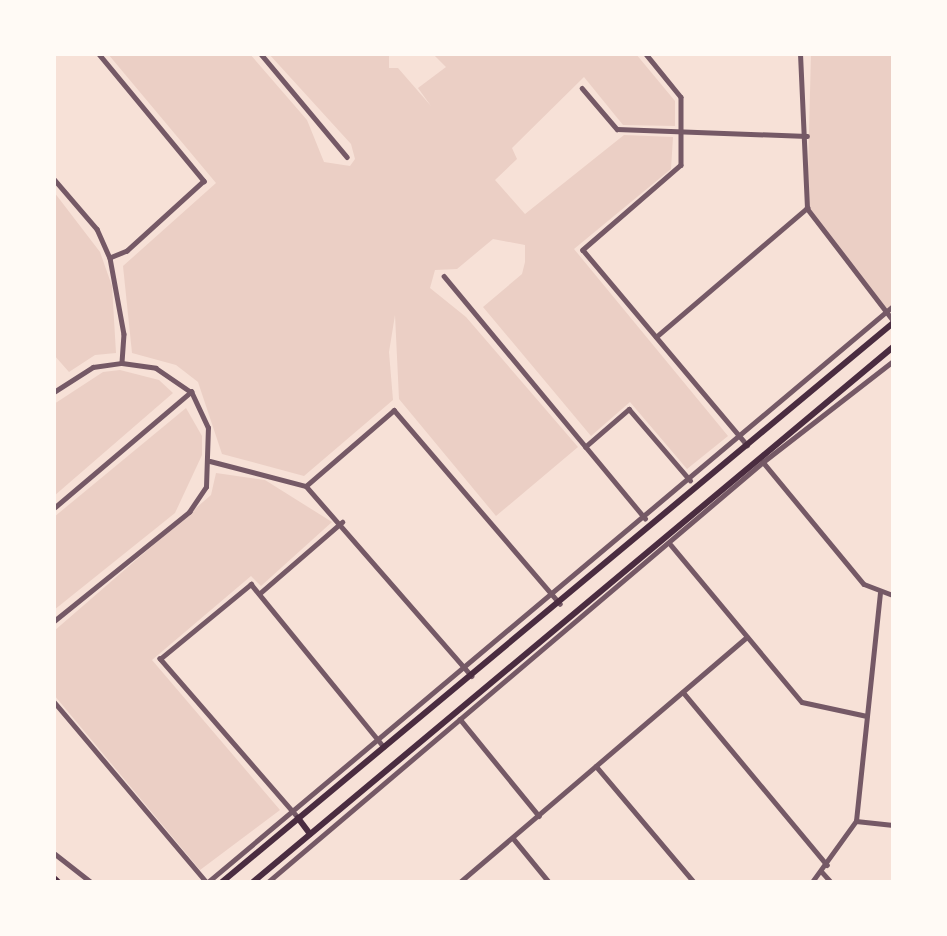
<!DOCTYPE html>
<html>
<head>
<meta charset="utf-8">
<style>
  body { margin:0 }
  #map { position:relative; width:947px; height:936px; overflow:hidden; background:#f7e1d7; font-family:"Nunito Sans",sans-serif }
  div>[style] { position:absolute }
  .green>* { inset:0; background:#ebcfc5 }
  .minor>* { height:4.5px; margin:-2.25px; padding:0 2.25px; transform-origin:2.25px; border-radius:2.25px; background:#755966 }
  .tertiary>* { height:5px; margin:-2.5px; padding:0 2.5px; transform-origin:2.5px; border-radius:2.5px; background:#755966 }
  .secondary>* { height:6px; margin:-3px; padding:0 3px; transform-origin:3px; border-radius:3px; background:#4a2c40 }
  span { translate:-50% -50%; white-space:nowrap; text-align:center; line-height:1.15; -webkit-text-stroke:5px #fffaf5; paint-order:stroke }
  .frame { position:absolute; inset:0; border:56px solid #fffaf5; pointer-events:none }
</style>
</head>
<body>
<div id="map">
  <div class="green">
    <div style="clip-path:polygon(108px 54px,250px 54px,307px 120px,324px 162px,350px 166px,355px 159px,351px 144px,269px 54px,389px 54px,389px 68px,398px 68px,431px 106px,418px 88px,446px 67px,433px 54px,636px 54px,675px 101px,675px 126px,623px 125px,584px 77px,512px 148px,517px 159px,495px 180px,525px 214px,624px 135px,673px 137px,671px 169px,574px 249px,728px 436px,687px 469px,630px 402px,591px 436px,483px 307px,522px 274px,525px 262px,525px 245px,493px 239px,457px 269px,435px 270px,430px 288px,466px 317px,578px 447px,496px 516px,399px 399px,395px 315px,389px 352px,393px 400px,304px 476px,222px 454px,198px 382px,176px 365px,132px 353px,123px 266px,216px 183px)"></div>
    <div style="clip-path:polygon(811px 54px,893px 54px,893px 306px,885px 312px,807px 208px)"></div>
    <div style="clip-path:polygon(54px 192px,100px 252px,112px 286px,116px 353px,95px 355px,69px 372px,54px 355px)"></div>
    <div style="clip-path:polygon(120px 370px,159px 380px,173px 393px,54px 496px,54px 404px,103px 372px)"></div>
    <div style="clip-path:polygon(186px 408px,202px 436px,202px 455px,175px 513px,54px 610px,54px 517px)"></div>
    <div style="clip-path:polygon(216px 473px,265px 480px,332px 522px,261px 586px,251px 576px,152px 660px,280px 810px,200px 870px,54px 695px,54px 631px,211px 495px)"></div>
  </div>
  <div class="minor">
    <div style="left:99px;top:54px;width:165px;rotate:50.4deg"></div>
    <div style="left:204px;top:181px;width:104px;rotate:137.7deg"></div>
    <div style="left:127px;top:251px;width:18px;rotate:158deg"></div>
    <div style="left:261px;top:54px;width:134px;rotate:50.1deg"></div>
    <div style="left:646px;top:54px;width:55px;rotate:50.9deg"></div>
    <div style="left:681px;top:97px;width:68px;rotate:90deg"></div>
    <div style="left:681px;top:165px;width:130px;rotate:139.1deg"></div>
    <div style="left:583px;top:250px;width:255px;rotate:49.9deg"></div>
    <div style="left:582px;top:88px;width:54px;rotate:49.5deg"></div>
    <div style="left:617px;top:129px;width:190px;rotate:2.1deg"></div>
    <div style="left:54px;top:179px;width:66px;rotate:49.3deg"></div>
    <div style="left:97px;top:229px;width:32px;rotate:66deg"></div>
    <div style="left:110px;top:258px;width:77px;rotate:79.6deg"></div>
    <div style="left:124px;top:334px;width:29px;rotate:94deg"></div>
    <div style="left:807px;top:208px;width:141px;rotate:52.5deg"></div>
    <div style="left:444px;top:276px;width:315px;rotate:50.3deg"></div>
    <div style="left:656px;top:337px;width:199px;rotate:-40.5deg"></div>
    <div style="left:807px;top:208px;width:154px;rotate:-92.6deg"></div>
    <div style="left:54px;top:392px;width:46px;rotate:-32.7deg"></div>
    <div style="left:93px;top:367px;width:29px;rotate:-8deg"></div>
    <div style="left:122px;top:363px;width:34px;rotate:8deg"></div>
    <div style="left:156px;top:368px;width:42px;rotate:34.4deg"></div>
    <div style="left:585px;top:447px;width:58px;rotate:-40.8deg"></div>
    <div style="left:629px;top:409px;width:94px;rotate:49.3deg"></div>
    <div style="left:210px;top:461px;width:99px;rotate:14.6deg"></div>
    <div style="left:306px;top:486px;width:252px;rotate:48.9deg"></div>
    <div style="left:763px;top:462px;width:158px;rotate:50.4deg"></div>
    <div style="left:864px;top:584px;width:31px;rotate:21deg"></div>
    <div style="left:306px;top:486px;width:116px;rotate:-40.8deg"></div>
    <div style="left:394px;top:410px;width:255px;rotate:49.4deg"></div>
    <div style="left:54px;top:508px;width:180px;rotate:-40.3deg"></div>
    <div style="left:671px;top:545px;width:204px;rotate:50.2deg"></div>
    <div style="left:802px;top:702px;width:66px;rotate:12.2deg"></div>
    <div style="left:259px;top:594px;width:110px;rotate:-40.9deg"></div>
    <div style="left:54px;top:621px;width:174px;rotate:-38.9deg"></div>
    <div style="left:189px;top:512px;width:30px;rotate:-56deg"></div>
    <div style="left:206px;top:487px;width:59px;rotate:-88.1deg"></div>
    <div style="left:208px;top:428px;width:40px;rotate:-115deg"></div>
    <div style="left:683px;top:692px;width:225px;rotate:50.2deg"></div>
    <div style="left:460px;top:719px;width:125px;rotate:50.8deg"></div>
    <div style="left:596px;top:766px;width:152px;rotate:49.8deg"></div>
    <div style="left:298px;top:818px;width:211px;rotate:-131deg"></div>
    <div style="left:160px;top:659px;width:118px;rotate:-39.5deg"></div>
    <div style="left:251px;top:584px;width:210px;rotate:50.8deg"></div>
    <div style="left:856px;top:821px;width:37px;rotate:6deg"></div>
    <div style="left:513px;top:838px;width:57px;rotate:50.7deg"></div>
    <div style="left:54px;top:853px;width:47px;rotate:38.1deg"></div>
    <div style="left:822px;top:872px;width:13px;rotate:48deg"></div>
    <div style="left:208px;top:882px;width:895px;rotate:-40.06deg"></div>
    <div style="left:268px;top:882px;width:649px;rotate:-40.31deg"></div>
    <div style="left:763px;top:462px;width:165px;rotate:-37.8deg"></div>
    <div style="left:460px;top:882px;width:377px;rotate:-40.5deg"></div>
    <div style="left:812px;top:882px;width:75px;rotate:-54.2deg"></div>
    <div style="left:856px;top:821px;width:229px;rotate:-84deg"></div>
  </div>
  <div class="tertiary">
    <div style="left:54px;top:702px;width:236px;rotate:49.8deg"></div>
  </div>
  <div class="secondary">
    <div style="left:298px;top:818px;width:20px;rotate:53deg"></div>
    <div style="left:54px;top:878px;width:6px;rotate:45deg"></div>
    <div style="left:222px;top:882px;width:873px;rotate:-39.8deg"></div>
    <div style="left:253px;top:882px;width:834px;rotate:-39.89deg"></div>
  </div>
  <div class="frame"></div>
</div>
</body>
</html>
